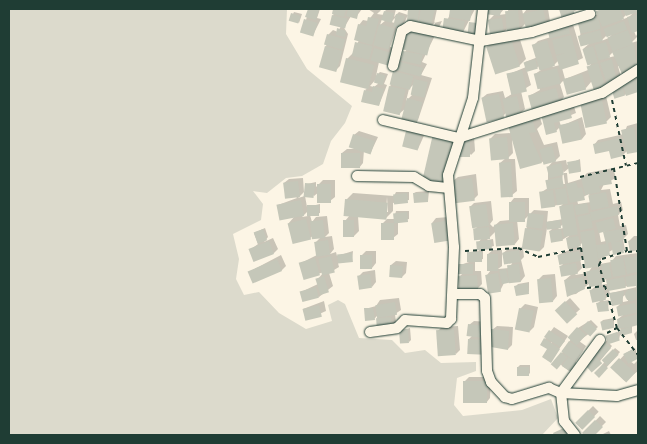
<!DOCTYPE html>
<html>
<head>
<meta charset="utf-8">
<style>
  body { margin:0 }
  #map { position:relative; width:647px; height:444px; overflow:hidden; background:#fcf5e5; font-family:Pangolin,sans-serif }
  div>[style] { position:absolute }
  .green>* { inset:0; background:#dcdacc }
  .shadow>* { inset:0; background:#0003; transform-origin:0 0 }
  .building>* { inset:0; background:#c5c7b9; transform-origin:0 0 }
  .round { border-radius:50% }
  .path>* { height:2px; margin-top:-1px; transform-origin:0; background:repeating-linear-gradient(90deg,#1f3d34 0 4px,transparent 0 8px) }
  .roads { filter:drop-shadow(0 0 1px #1f3d34) drop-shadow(0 0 1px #1f3d34) }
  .minor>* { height:10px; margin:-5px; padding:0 5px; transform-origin:5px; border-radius:5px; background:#fcf5e5 }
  span { translate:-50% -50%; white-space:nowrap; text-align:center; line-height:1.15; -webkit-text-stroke:4px #fcf5e5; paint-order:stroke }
  .frame { position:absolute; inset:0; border:10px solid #1f3d34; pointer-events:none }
</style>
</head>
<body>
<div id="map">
  <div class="green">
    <div style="clip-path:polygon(9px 9px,287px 9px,286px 34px,307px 69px,352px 106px,345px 123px,331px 141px,323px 164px,302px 176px,286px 178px,267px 193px,253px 191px,263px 204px,261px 220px,233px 234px,239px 259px,236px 279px,244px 295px,259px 292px,279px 313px,306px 329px,332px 321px,328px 305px,338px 300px,345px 304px,359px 338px,392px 340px,405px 353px,425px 350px,441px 363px,476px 362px,476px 371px,457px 378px,454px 405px,463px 416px,522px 410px,551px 399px,558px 418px,542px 435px,9px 435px)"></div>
  </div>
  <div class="shadow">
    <div style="clip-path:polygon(309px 9px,320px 9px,317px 18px,321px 19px,313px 35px,306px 20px)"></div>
    <div style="clip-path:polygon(335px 9px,362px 9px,356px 17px,351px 16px,344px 28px,348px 34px,340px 66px,336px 70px,326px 47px,328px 35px,333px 30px,338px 32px,341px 26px,333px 16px)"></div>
    <div style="clip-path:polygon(evenodd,368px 9px,382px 9px,377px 14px,384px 15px,386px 9px,396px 9px,394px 17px,399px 12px,408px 15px,410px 9px,437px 9px,434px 23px,442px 21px,422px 62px,427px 64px,421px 75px,432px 78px,418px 120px,414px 124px,406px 108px,399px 114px,390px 87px,398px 62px,407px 49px,408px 15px,403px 25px,397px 26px,390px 47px,396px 48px,393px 60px,379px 62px,376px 76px,380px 72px,388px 74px,384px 84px,387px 85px,379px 105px,365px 90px,368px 88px,347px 59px,354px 52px,359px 40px,359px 25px,363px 20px,368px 21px,374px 13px,368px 9px,397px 16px,395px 23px,391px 22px,397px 16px,368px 9px,382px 19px,386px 20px,380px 25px,382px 19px,368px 9px,420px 19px,419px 26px,414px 25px,420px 19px,368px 9px,435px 22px,434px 30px,429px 29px,435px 22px,368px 9px,377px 78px,379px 83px,374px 87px,370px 86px,377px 78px,368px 9px,415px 83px,413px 94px,406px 101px,409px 89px,415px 83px)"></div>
    <div style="clip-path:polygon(398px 9px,408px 9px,406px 11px)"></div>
    <div style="clip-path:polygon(452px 9px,475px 9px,462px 34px,443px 31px)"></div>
    <div style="clip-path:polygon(487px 9px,504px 9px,499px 15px,506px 14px,509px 9px,522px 9px,523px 14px,527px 9px,548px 9px,550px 21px,546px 25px,525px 24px,519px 30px,508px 28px,503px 33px,489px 20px,495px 14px)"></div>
    <div style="clip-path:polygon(560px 9px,579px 9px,562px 17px)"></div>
    <div style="clip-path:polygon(evenodd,600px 9px,638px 9px,638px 29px,634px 31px,636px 36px,638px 33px,638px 66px,618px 66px,621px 77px,605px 87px,591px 82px,586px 88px,564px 80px,560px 84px,564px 97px,560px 102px,529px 96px,540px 90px,535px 74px,541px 70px,540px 66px,527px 71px,531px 85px,521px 91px,525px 109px,520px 114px,506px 113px,503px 116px,482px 98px,487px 94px,503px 91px,505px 98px,512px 94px,507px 75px,526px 67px,525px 62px,538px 57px,534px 45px,538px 41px,551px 37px,572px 21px,583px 58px,562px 68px,565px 79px,588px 70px,592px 62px,583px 49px,590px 43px,580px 36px,584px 18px,599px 14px,600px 9px,634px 12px,629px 17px,621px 20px,626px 15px,634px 12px,600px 9px,614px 32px,609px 38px,601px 41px,607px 35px,614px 32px,600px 9px,637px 37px,638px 41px,631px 43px,637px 37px,600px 9px,613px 52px,615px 56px,607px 58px,613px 52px,600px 9px,559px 60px,560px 65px,552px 67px,559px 60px)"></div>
    <div style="clip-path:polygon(294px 12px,302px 14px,299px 23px,293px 14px)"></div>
    <div style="clip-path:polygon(518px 33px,526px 59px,519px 66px,487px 47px,494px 40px)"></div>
    <div style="clip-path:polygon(638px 74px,638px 91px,624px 95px,612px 90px)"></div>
    <div style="clip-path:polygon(606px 96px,611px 117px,607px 121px,587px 126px,582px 105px,586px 101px)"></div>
    <div style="clip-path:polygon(573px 103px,576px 113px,559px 120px,561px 126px,582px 117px,586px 134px,582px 139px,560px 127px,556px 131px,542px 115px)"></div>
    <div style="clip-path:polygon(evenodd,538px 112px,542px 124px,537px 129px,544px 145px,557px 142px,560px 156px,554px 162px,566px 160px,567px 165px,580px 159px,581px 171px,569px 168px,563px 173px,567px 173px,568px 183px,581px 179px,587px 173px,613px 168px,616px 178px,604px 184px,601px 190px,610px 189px,613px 204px,621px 202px,623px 210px,618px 215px,620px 226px,626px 225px,628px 234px,623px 239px,625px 250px,614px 249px,602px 256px,600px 264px,611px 262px,616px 256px,638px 253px,638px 324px,632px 325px,632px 332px,620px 335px,619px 340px,609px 343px,612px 346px,593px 370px,587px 365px,608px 339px,607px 336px,621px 331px,618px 319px,623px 315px,617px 307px,621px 303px,611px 293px,637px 287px,637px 284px,609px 290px,610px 294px,603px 301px,609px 300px,608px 309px,598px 303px,601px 300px,591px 290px,597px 285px,590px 283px,576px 294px,568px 295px,565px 280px,572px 274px,560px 267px,565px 262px,558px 255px,569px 250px,567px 238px,570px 235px,562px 240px,550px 231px,554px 227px,547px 228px,544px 247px,540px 251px,523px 248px,524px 257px,521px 260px,525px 276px,521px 281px,504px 283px,500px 291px,487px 275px,491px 270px,488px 254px,493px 250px,502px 250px,502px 266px,498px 269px,509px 268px,513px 262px,502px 254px,508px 249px,523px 247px,529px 215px,524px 220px,517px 220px,519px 239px,515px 244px,496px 231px,487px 240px,493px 239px,494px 246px,483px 249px,483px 259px,475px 261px,475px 271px,481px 271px,482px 284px,477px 289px,460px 276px,463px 273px,460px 265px,469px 262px,470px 252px,479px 251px,478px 243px,482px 238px,474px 230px,478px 226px,470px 207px,474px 203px,491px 201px,493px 220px,490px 224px,493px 227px,500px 221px,510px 220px,510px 203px,514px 198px,529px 198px,529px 215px,534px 210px,548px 211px,547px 222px,563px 219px,560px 207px,564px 203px,554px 206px,540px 193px,548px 188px,548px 167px,554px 160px,541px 162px,512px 140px,513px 153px,507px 159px,515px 159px,517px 191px,512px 195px,500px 163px,506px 158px,490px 139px,495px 134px,511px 133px,538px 112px,563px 170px,565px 184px,562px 184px,563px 170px,538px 112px,589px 194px,591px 202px,578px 204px,577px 200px,589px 194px,538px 112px,564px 223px,564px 228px,558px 229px,564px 223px,538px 112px,604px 230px,606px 241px,601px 242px,599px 231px,604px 230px,538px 112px,583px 242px,584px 247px,577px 248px,583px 242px,538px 112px,585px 255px,592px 267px,588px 273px,575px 275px,582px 268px,580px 259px,585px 255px,538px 112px,606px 279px,607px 284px,600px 285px,606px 279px,538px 112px,627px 294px,628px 301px,623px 302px,622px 297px,627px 294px)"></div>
    <div style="clip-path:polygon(638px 123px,638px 150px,628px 153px,628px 150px,623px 155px,594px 145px,598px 140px,624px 134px,627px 126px)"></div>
    <div style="clip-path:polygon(412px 128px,426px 131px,418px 149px,408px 132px)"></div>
    <div style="clip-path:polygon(441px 128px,461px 133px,450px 177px,443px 184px,434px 135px)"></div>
    <div style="clip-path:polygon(359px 131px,378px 137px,371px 152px,364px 150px,363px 163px,359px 168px,342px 153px,347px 149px,358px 149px,354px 135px)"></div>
    <div style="clip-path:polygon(474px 136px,475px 151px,471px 155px,460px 141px)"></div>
    <div style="clip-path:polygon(476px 174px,478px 195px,474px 199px,453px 181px,458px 177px)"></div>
    <div style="clip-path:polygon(evenodd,303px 178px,304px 192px,298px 198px,305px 196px,307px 207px,320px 204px,320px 213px,310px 215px,312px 222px,316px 217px,327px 216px,329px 233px,325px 237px,332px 236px,334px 249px,330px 254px,336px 252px,337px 256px,353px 251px,352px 261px,338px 263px,339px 267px,329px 273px,333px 286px,319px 297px,301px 292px,318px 284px,317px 280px,324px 272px,305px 278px,301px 263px,317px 255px,316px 242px,320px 238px,314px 235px,310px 238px,288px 224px,294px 217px,278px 205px,297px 198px,284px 183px,289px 179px,303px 178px,308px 211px,308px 216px,302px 217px,308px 211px)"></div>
    <div style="clip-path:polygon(323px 180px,335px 180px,335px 197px,330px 201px,319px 192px,314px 196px,307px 184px,316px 182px,316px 187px)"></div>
    <div style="clip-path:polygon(429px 191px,428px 201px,414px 193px,416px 192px)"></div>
    <div style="clip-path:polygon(evenodd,396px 192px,409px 192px,409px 200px,393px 203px,393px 211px,386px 218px,358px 216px,359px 231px,354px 236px,345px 221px,350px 215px,346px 200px,353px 193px,394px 196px,396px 192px,387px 197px,388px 212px,386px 212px,387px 197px)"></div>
    <div style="clip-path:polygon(396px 211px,409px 211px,409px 219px,398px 221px,398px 234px,393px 238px,382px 224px,387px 219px,394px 219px)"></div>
    <div style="clip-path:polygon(449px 217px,452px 235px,447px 239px,432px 223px,436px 218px)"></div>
    <div style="clip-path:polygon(265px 228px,268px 237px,264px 242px,273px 238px,278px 249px,274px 253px,250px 250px,258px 244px,254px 233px)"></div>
    <div style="clip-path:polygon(634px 236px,638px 236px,638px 249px,631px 250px,629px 241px)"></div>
    <div style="clip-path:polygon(366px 251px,376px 251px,376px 263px,372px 268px,361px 256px)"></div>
    <div style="clip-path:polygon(281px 255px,286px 266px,282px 270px,249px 272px)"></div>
    <div style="clip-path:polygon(396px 261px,407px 262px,406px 273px,402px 277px,390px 276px,391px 265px)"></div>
    <div style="clip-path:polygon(375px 270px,376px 282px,372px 287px,359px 276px,363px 272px)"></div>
    <div style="clip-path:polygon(555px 274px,557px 296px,553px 301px,538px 280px,543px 275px)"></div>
    <div style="clip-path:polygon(529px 282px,529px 292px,516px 286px,518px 284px)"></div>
    <div style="clip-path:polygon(399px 298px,401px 310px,395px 314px,396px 323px,391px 327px,378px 329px,377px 316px,374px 319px,365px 309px,376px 306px,380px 300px)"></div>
    <div style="left:570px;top:298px;width:15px;height:18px;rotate:48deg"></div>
    <div style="clip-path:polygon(324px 301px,326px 311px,306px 320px,303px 309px)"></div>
    <div style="clip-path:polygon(525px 304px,538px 307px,534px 327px,530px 331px,520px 309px)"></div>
    <div style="clip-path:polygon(614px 318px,614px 327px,601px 322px,603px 320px)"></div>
    <div style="clip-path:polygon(591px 320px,598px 327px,579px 341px,586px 346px,570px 371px,561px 365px,562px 353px,578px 328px)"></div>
    <div style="clip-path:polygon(474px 321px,489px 322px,488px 349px,469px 339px,473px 335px,469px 325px)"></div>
    <div style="clip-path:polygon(458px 326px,460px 350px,456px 354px,438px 331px,442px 327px)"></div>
    <div style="clip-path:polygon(497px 326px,513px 327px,512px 345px,508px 349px,492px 330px)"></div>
    <div style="clip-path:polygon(554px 327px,568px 336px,551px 361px,544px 357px,552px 342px,546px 347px,545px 339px)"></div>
    <div style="clip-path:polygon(410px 328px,411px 340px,409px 342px,400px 331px)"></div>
    <div style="clip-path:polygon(638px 330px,638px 340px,636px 340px,634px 334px)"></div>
    <div style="clip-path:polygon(615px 348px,620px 352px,599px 376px,596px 373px)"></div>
    <div style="clip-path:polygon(635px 348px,638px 357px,630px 361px,634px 364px,638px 360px,638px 371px,625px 381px,612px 368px,626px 353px)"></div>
    <div style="clip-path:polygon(520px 365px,530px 365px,530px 373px,528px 375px,518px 367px)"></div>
    <div style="clip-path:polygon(469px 377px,491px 377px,490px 398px,486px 403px,465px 381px)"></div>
    <div style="left:593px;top:406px;width:8px;height:24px;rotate:45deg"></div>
    <div style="clip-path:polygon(600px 416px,606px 422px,593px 435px,586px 435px,584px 433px)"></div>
    <div style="clip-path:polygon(609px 431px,611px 435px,601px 435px)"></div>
  </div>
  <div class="building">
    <div style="clip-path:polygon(308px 9px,319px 10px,316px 20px,305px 17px)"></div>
    <div style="clip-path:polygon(333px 9px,346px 9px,344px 17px,332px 14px)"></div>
    <div style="clip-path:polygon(348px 9px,359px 9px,357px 19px,346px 16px)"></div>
    <div style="left:408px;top:9px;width:11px;height:14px;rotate:5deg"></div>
    <div style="clip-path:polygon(421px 9px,435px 9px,430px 29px,417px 26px)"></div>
    <div style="clip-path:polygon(450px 9px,472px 9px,470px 21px,449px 17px)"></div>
    <div style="clip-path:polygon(486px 9px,501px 9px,500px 16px,485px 14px)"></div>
    <div style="left:543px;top:9px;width:17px;height:21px;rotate:77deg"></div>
    <div style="clip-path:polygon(559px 9px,573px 9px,575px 15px,562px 19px)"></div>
    <div style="clip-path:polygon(602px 9px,620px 9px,624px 19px,602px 27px,596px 11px)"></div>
    <div style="clip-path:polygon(623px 9px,638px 9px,638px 12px,626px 16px)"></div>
    <div style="left:518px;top:10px;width:21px;height:13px;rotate:85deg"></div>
    <div style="clip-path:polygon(384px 11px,394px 13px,392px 23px,381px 20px)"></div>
    <div style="left:291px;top:13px;width:10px;height:8px;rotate:17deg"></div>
    <div style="left:396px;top:14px;width:9px;height:13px;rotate:13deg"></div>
    <div style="clip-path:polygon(638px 14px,638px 31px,632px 33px,627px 17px)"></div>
    <div style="left:332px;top:15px;width:16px;height:10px;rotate:14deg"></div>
    <div style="clip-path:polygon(368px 17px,379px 19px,372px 45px,354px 40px,358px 24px,366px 26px)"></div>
    <div style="left:598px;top:17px;width:12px;height:21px;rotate:76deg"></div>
    <div style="left:444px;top:18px;width:21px;height:14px;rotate:8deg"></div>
    <div style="left:502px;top:18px;width:16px;height:14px;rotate:83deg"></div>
    <div style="left:304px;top:19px;width:14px;height:14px;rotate:17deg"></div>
    <div style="left:624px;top:21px;width:9px;height:22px;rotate:69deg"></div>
    <div style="clip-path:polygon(469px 22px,477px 23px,476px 38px,467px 38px)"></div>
    <div style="left:379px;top:24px;width:16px;height:22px;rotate:15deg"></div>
    <div style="left:568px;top:25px;width:9px;height:21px;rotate:77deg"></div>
    <div style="clip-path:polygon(337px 28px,346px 31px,345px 37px,336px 35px)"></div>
    <div style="left:408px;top:29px;width:25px;height:21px;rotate:14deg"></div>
    <div style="left:600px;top:30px;width:11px;height:23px;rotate:75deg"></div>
    <div style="left:628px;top:30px;width:15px;height:22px;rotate:70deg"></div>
    <div style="left:327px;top:34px;width:19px;height:11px;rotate:16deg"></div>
    <div style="clip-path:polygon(571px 35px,579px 64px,560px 70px,556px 56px,565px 53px,556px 55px,552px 40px)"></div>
    <div style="left:511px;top:39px;width:29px;height:26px;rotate:72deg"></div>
    <div style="left:547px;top:40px;width:27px;height:16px;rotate:73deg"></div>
    <div style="left:355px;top:42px;width:18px;height:14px;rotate:13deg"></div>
    <div style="left:606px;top:42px;width:16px;height:12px;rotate:75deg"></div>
    <div style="clip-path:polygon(634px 44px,637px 68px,622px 74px,612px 52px)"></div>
    <div style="left:325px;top:46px;width:18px;height:22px;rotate:16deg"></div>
    <div style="left:593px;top:46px;width:17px;height:11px;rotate:73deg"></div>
    <div style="left:374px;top:48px;width:19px;height:13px;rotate:16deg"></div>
    <div style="left:403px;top:51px;width:20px;height:10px;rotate:11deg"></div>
    <div style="left:346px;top:58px;width:29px;height:25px;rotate:14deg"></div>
    <div style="left:535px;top:59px;width:10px;height:12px;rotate:73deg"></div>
    <div style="clip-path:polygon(612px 59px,617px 83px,607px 84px,600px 63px)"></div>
    <div style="left:397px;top:61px;width:27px;height:9px;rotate:15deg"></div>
    <div style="left:598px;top:63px;width:27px;height:12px;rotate:73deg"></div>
    <div style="left:557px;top:68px;width:16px;height:24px;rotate:76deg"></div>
    <div style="left:522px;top:70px;width:22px;height:16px;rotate:77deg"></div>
    <div style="left:393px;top:71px;width:21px;height:14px;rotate:14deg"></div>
    <div style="left:377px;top:73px;width:9px;height:10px;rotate:18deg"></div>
    <div style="left:582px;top:74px;width:16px;height:20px;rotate:75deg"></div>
    <div style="clip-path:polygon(636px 77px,638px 92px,626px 96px,622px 82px)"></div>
    <div style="left:414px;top:79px;width:14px;height:16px;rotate:12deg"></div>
    <div style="clip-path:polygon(373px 86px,384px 89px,379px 106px,361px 102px,364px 90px,372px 92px)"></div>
    <div style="left:389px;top:86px;width:17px;height:26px;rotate:13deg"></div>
    <div style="left:622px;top:86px;width:10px;height:11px;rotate:73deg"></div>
    <div style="left:556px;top:88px;width:16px;height:29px;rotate:75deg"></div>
    <div style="left:499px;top:94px;width:25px;height:18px;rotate:78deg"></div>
    <div style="left:517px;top:96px;width:19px;height:15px;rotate:78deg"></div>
    <div style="left:407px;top:98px;width:16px;height:24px;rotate:15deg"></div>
    <div style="left:602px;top:100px;width:24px;height:22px;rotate:78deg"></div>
    <div style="clip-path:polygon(569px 107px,572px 118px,554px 123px,557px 132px,546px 135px,541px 114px)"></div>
    <div style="clip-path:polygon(532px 118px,536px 132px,529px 133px,542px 163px,520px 169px,508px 125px)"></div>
    <div style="left:578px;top:121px;width:19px;height:20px;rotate:78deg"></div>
    <div style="clip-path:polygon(634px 127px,638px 152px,627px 154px,621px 130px)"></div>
    <div style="left:406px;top:131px;width:16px;height:16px;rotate:14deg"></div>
    <div style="left:353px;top:134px;width:23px;height:14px;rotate:18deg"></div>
    <div style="left:433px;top:134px;width:22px;height:47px;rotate:13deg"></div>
    <div style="left:507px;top:137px;width:22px;height:18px;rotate:85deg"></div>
    <div style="clip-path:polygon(619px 138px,623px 156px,611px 159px,609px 151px,595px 154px,593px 144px)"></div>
    <div style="left:458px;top:140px;width:12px;height:17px"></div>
    <div style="left:552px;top:146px;width:16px;height:13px;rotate:75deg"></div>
    <div style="left:341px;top:153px;width:19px;height:15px"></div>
    <div style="left:579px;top:160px;width:12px;height:12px;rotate:81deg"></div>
    <div style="left:511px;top:162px;width:35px;height:12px;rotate:87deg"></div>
    <div style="left:561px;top:163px;width:12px;height:15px;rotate:76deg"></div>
    <div style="clip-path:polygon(609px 171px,612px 184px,599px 186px,601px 192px,585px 195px,581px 177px)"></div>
    <div style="left:562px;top:177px;width:10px;height:17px;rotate:79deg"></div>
    <div style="left:472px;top:178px;width:23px;height:20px;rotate:83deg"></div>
    <div style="left:298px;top:181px;width:16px;height:15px;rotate:83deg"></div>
    <div style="clip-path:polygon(576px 182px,578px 188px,582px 187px,585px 200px,570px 203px,566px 184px)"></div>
    <div style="left:305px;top:183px;width:10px;height:14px;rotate:6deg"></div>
    <div style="left:317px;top:184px;width:14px;height:19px"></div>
    <div style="left:566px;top:188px;width:16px;height:11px;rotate:83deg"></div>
    <div style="left:553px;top:190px;width:17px;height:14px;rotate:83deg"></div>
    <div style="left:606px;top:192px;width:15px;height:18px;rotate:79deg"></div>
    <div style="left:407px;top:193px;width:10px;height:14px;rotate:84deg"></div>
    <div style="clip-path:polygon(413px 193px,428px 193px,428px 202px,414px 203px)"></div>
    <div style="left:345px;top:199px;width:43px;height:17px;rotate:5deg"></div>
    <div style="left:301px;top:200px;width:16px;height:25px;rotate:79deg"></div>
    <div style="left:509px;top:202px;width:16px;height:20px"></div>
    <div style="left:587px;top:203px;width:10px;height:13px;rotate:79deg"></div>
    <div style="left:486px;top:204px;width:22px;height:17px;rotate:82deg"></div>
    <div style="left:573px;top:204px;width:31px;height:14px;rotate:81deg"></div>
    <div style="left:319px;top:205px;width:11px;height:12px;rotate:90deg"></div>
    <div style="left:617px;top:206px;width:9px;height:28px;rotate:77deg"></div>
    <div style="left:407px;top:212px;width:10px;height:14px;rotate:84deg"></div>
    <div style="left:528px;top:213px;width:16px;height:14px;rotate:7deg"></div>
    <div style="left:590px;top:214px;width:14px;height:13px;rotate:78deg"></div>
    <div style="left:613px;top:218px;width:11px;height:18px;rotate:75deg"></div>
    <div style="left:306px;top:219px;width:21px;height:19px;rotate:76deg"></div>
    <div style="left:323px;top:220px;width:18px;height:13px;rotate:84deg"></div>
    <div style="left:343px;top:220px;width:11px;height:17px"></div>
    <div style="left:560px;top:220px;width:8px;height:14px;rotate:83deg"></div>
    <div style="left:445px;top:221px;width:20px;height:14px;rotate:81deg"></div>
    <div style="left:381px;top:223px;width:13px;height:17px"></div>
    <div style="left:513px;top:223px;width:22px;height:19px;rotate:85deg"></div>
    <div style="left:489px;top:227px;width:12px;height:16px;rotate:85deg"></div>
    <div style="left:525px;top:228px;width:18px;height:21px;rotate:9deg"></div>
    <div style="left:263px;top:229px;width:12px;height:10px;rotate:70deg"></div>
    <div style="left:561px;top:229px;width:12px;height:12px;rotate:81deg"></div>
    <div style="clip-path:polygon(622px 229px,624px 240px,614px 242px,622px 241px,624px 253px,613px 255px,611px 242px,608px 243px,610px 255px,598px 259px,596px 245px,606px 244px,603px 232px)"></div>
    <div style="left:594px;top:230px;width:37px;height:14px;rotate:82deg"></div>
    <div style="clip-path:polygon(578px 236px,581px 246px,568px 249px,566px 238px)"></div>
    <div style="clip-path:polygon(638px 239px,638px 250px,630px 252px,628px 241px)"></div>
    <div style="left:328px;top:240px;width:15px;height:14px;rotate:82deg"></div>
    <div style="left:491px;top:240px;width:9px;height:15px;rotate:84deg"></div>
    <div style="left:269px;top:241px;width:14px;height:22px;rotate:69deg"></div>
    <div style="left:519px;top:250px;width:12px;height:17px;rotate:81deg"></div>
    <div style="left:579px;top:251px;width:10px;height:22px;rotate:79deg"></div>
    <div style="left:482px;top:252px;width:10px;height:15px;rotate:90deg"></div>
    <div style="left:352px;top:253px;width:9px;height:15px;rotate:84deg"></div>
    <div style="left:487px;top:254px;width:11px;height:17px"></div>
    <div style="left:360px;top:255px;width:12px;height:14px"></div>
    <div style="left:331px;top:256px;width:17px;height:13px;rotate:77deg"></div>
    <div style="clip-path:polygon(638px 256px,638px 272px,627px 274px,624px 258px)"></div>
    <div style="left:315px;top:258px;width:18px;height:17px;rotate:74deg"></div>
    <div style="left:623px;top:258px;width:17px;height:13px;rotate:80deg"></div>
    <div style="left:277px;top:259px;width:13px;height:32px;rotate:67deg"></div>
    <div style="left:576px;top:263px;width:11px;height:17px;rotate:80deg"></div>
    <div style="left:609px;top:263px;width:15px;height:8px;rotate:79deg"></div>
    <div style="left:458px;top:264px;width:15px;height:10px"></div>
    <div style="left:519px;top:264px;width:18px;height:12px;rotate:84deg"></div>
    <div style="left:390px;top:265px;width:13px;height:12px;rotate:4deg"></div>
    <div style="left:506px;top:269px;width:14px;height:7px;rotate:78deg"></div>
    <div style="left:599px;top:269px;width:16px;height:13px;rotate:79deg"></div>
    <div style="left:498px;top:273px;width:19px;height:13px;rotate:81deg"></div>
    <div style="left:370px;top:274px;width:14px;height:13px;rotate:82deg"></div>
    <div style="clip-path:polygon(638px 274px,638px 294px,637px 294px,636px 286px,627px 287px,625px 277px)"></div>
    <div style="left:477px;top:275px;width:15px;height:19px;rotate:86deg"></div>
    <div style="left:324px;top:276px;width:17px;height:9px;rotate:73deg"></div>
    <div style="clip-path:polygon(583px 277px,585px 289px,567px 297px,564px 280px)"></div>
    <div style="left:624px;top:277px;width:11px;height:18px;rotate:80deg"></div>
    <div style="left:551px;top:278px;width:24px;height:14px;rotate:85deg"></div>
    <div style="clip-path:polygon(528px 283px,529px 294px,516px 296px,514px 286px)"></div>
    <div style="left:316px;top:287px;width:11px;height:17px;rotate:75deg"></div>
    <div style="left:603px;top:287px;width:13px;height:14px;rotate:77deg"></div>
    <div class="round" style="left:625px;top:289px;width:12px;height:12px"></div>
    <div style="clip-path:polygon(624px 291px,622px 304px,612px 306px,609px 293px)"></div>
    <div style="left:565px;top:301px;width:18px;height:14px;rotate:47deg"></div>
    <div style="clip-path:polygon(607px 301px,609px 311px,598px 312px,596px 303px)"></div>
    <div style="left:395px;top:302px;width:13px;height:20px;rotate:81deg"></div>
    <div style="left:635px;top:303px;width:10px;height:19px;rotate:79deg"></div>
    <div style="left:319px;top:305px;width:12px;height:17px;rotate:76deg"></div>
    <div style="clip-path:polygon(364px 308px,373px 308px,375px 320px,365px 321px)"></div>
    <div style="left:519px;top:308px;width:15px;height:22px;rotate:11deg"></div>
    <div style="clip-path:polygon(638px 314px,638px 325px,631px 327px,632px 333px,621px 336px,619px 330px,629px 327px,618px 329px,617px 319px)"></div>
    <div style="left:391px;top:317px;width:11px;height:15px;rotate:85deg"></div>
    <div style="left:612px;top:319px;width:9px;height:12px;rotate:77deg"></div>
    <div style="left:588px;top:321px;width:12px;height:10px;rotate:42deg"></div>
    <div style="left:468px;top:324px;width:17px;height:12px;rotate:7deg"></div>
    <div style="left:577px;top:327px;width:12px;height:14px;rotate:42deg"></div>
    <div style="left:408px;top:329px;width:14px;height:9px;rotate:86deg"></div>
    <div style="left:454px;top:329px;width:26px;height:18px;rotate:86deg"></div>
    <div style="clip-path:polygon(491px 329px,509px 331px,508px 350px,491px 347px)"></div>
    <div style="clip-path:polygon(549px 330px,565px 341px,560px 347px,544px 337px)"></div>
    <div style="left:617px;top:332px;width:9px;height:12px;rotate:72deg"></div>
    <div style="clip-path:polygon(544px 338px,560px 349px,551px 363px,542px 357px,547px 349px,540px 345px)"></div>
    <div style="left:468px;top:339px;width:17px;height:15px;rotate:3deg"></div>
    <div style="left:569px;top:341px;width:17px;height:13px;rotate:36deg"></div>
    <div style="clip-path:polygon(605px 342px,611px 348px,601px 359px,594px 352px)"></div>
    <div style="left:613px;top:349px;width:8px;height:16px;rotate:45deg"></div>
    <div style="left:633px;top:349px;width:11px;height:11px;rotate:63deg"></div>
    <div style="left:561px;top:352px;width:8px;height:16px;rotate:40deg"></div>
    <div style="left:595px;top:355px;width:11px;height:14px;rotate:49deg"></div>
    <div style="left:568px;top:357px;width:11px;height:11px;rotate:34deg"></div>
    <div style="left:619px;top:358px;width:22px;height:13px;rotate:43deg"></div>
    <div style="clip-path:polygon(603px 364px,608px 368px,599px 378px,594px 373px)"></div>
    <div style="left:517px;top:367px;width:12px;height:9px"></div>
    <div style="left:463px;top:381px;width:24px;height:22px"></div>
    <div style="left:588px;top:410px;width:10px;height:18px;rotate:45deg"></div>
    <div style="clip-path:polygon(595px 420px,603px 427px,595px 435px,584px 435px,582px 433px)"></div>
    <div style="clip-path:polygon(566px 427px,570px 435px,554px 435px,553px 433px)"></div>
  </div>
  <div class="path">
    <div style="left:612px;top:100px;width:67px;rotate:78deg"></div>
    <div style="left:580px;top:177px;width:60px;rotate:-13.6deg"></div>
    <div style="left:465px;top:251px;width:53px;rotate:-3.2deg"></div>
    <div style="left:518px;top:248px;width:22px;rotate:24deg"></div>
    <div style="left:538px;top:257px;width:44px;rotate:-11.8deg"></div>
    <div style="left:581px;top:248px;width:40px;rotate:81.5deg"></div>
    <div style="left:587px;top:288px;width:18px;rotate:-6deg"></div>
    <div style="left:628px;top:252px;width:10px;rotate:-6deg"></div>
    <div style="left:617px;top:328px;width:34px;rotate:52deg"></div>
    <div style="left:607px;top:333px;width:11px;rotate:-27deg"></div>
    <div style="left:617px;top:328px;width:66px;rotate:-105.9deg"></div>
    <div style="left:599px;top:265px;width:7px;rotate:-63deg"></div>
    <div style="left:602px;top:259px;width:26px;rotate:-18deg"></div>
    <div style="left:627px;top:251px;width:83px;rotate:-99deg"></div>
  </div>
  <div class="roads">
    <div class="minor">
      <div style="left:393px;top:66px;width:36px;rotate:-76deg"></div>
      <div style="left:402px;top:31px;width:9px;rotate:-32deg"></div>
      <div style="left:410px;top:26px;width:73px;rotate:11.9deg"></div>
      <div style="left:481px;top:41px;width:52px;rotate:-10deg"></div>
      <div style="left:532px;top:32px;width:61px;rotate:-17.2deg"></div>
      <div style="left:383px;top:120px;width:77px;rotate:13.5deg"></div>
      <div style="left:458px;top:138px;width:151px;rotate:-17.4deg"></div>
      <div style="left:602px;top:93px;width:43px;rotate:-32.6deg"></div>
      <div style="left:357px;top:176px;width:57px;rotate:1deg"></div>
      <div style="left:414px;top:177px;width:17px;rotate:31deg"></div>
      <div style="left:429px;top:186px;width:18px;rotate:6deg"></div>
      <div style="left:455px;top:294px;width:25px"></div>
      <div style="left:480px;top:294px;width:6px;rotate:39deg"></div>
      <div style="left:485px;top:298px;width:73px;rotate:88.4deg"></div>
      <div style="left:487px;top:371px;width:12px;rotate:70deg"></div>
      <div style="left:491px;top:382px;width:21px;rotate:47deg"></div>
      <div style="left:505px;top:397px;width:7px;rotate:16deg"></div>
      <div style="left:512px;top:399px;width:39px;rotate:-17deg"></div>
      <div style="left:549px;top:388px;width:13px;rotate:23deg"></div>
      <div style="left:561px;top:393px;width:56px;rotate:3.1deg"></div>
      <div style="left:617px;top:396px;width:22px;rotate:-16deg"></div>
      <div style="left:370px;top:332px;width:27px;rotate:-8deg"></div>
      <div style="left:397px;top:328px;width:11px;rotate:-45deg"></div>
      <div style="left:405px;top:320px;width:42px;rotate:4.1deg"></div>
      <div style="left:447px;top:323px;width:6px;rotate:-45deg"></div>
      <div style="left:451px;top:319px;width:72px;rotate:-87.6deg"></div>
      <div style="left:454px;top:247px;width:72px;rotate:-94.8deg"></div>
      <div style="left:448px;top:175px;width:81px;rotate:-72deg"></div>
      <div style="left:473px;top:98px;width:90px;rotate:-83.6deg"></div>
      <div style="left:575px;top:435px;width:18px;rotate:-128deg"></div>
      <div style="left:564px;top:421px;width:28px;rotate:-96deg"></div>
      <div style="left:561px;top:393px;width:66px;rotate:-53.7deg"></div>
    </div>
  </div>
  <div class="frame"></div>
</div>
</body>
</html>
